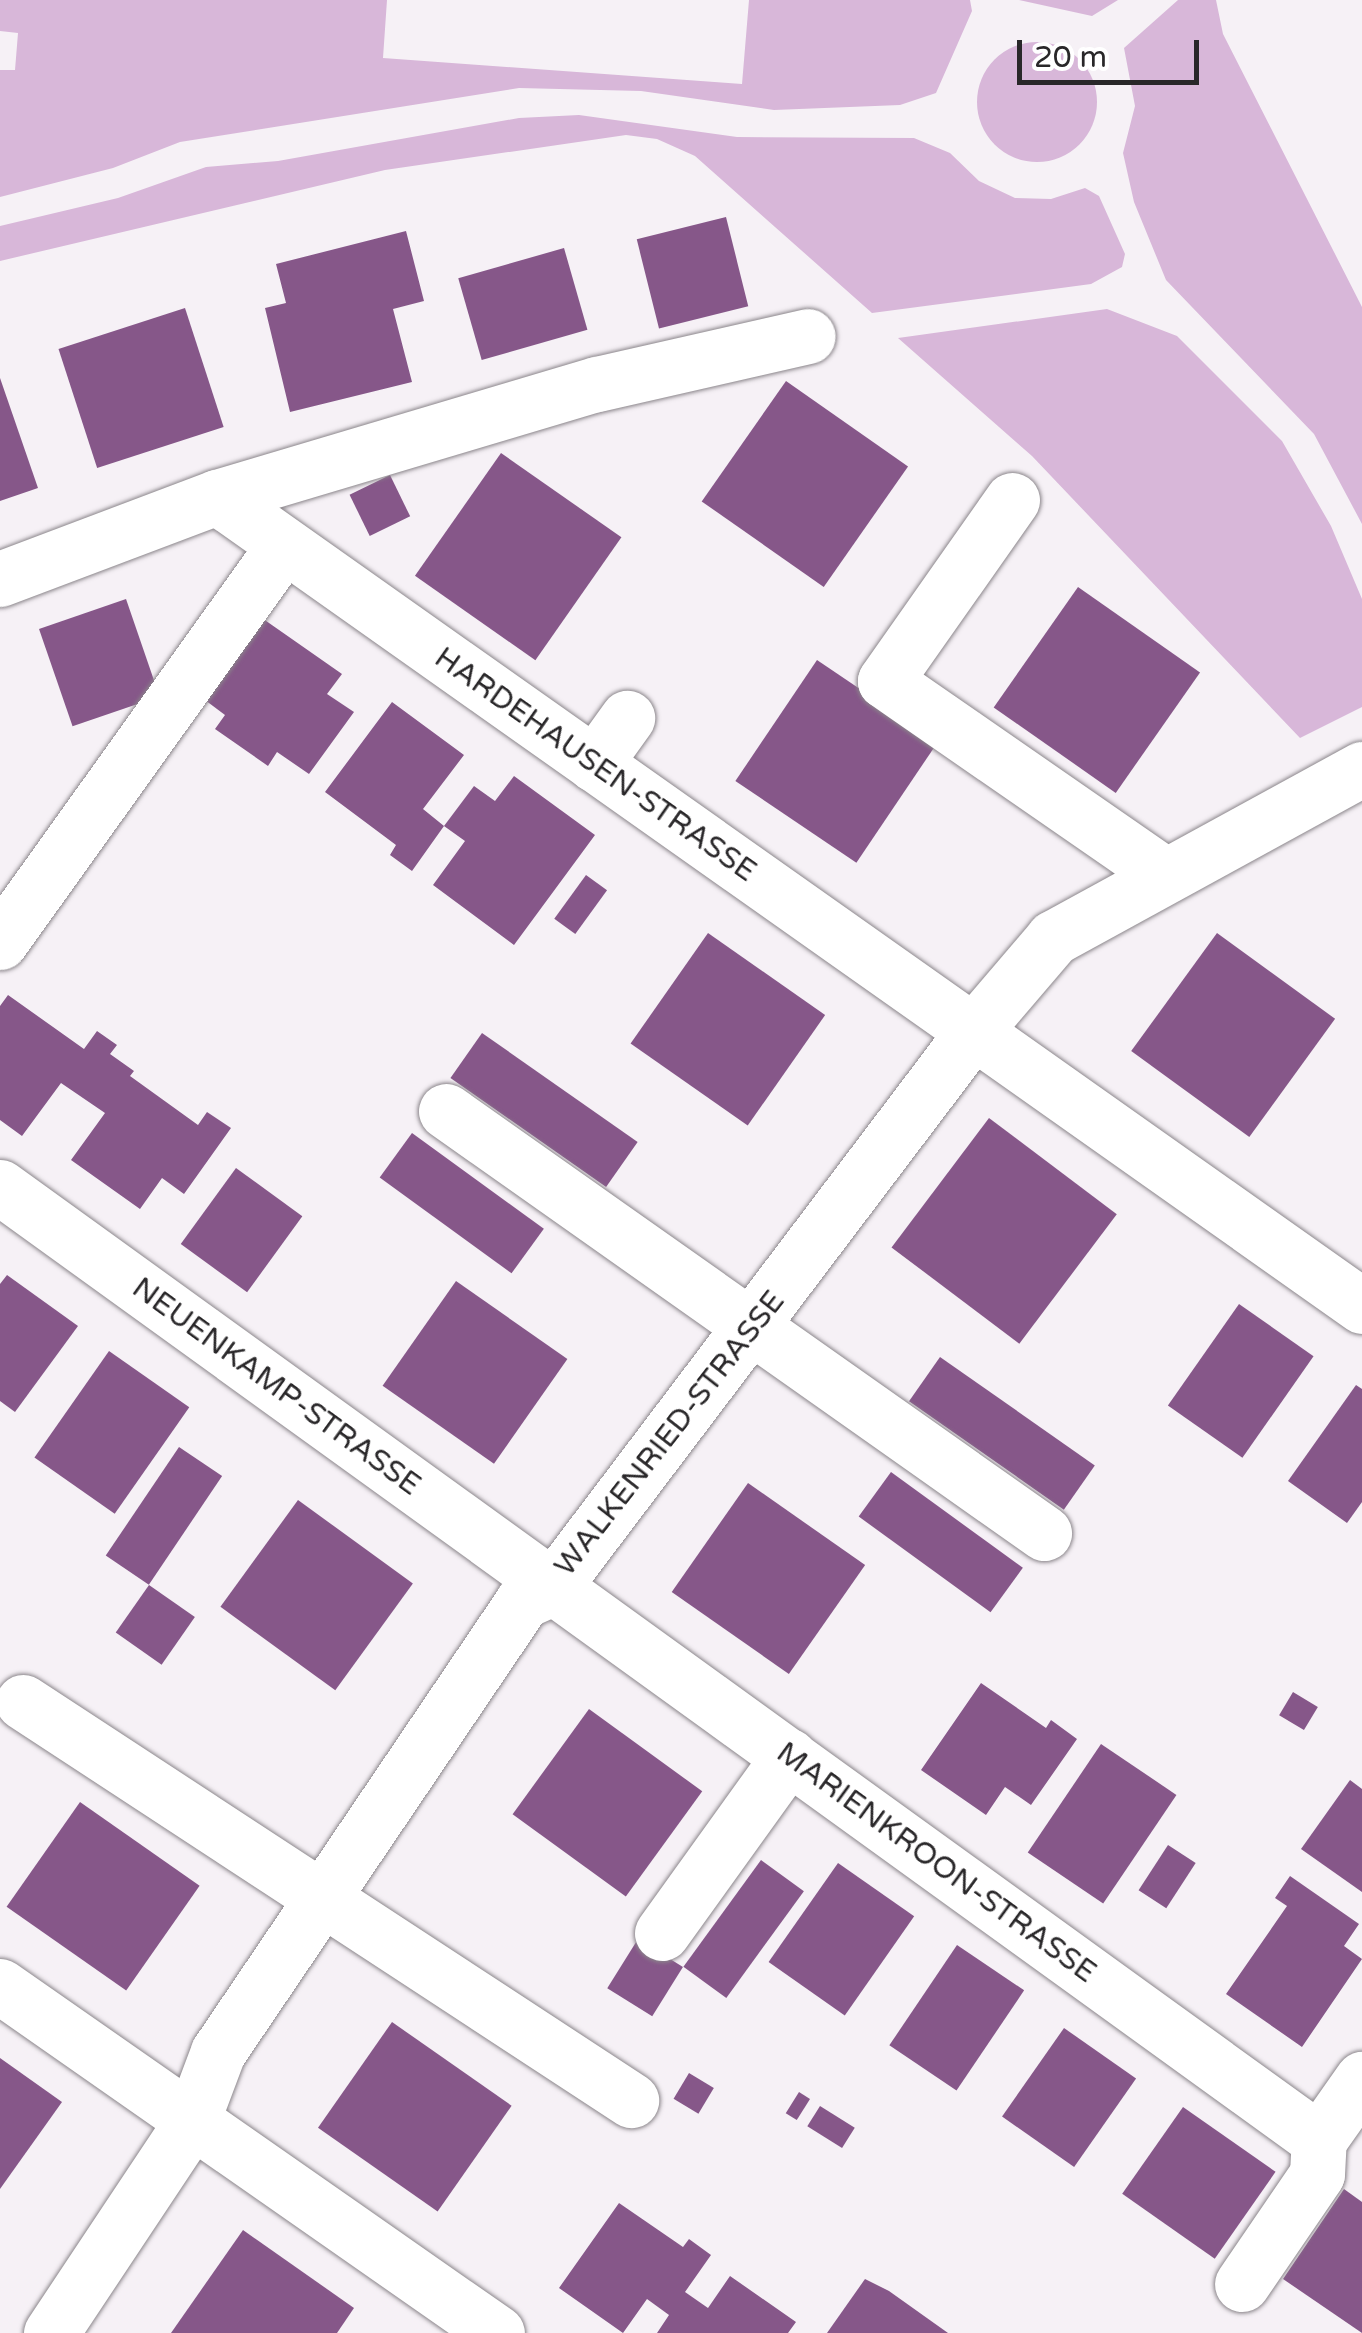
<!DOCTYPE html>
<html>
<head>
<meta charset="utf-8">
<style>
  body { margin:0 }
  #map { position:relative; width:1362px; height:2333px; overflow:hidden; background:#f6f1f6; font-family:"Varela Round",sans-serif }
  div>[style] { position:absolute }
  .green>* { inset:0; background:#d8b7d9 }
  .round { border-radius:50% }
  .building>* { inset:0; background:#865789; transform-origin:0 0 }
  .roads { filter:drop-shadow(0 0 2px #8b868b) drop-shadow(0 0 2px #8b868b) }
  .minor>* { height:55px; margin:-27.5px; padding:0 27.5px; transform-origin:27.5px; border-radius:27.5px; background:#fff }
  span { translate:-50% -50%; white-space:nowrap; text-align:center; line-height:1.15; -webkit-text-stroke:10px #fff; paint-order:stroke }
  .street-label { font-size:30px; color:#292729 }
  .scale { position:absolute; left:1017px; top:40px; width:182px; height:45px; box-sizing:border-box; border:5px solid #292729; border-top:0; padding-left:12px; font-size:30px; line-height:35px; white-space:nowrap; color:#292729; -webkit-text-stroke:8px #fff; paint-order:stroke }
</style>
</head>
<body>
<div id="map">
  <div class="green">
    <div style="clip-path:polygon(0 0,387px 0,383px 58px,742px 84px,749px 0,970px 0,972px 11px,936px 93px,900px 105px,774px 110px,641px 91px,519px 88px,180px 142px,113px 168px,0 197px,0 70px,15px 70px,18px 33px,0 31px)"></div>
    <div style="clip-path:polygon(1019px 0,1118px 0,1092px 16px)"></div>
    <div style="clip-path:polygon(1178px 0,1216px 0,1223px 34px,1362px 307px,1362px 524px,1314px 434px,1166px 280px,1134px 202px,1123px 153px,1135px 106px,1124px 48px)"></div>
    <div class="round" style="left:977px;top:42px;width:120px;height:120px"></div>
    <div style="clip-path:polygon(579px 115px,737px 137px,914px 138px,950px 153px,979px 181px,1015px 198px,1051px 199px,1085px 188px,1099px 196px,1125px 254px,1122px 267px,1091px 284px,872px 313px,695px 156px,657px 139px,626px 135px,385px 170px,0 261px,0 226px,118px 198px,206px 167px,278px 161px,519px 118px)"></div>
    <div style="clip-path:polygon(1107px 309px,1177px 336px,1282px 441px,1331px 526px,1362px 599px,1362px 707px,1300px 738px,1032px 456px,898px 338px)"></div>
  </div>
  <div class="building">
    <div style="left:726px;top:217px;width:92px;height:92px;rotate:76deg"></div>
    <div style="clip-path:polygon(406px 231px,424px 301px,393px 309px,412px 382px,290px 412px,265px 308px,286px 303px,276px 264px)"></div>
    <div style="left:564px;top:248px;width:85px;height:110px;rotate:74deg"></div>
    <div style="left:185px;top:308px;width:125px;height:133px;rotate:72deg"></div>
    <div style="clip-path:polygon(0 378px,38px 488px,0 501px)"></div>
    <div style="left:786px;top:381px;width:149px;height:147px;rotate:35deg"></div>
    <div style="left:501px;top:453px;width:147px;height:150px;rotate:35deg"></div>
    <div style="left:390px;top:475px;width:46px;height:45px;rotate:64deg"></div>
    <div style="left:1078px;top:587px;width:149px;height:147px;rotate:35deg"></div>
    <div style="left:126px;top:599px;width:103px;height:92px;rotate:71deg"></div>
    <div style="clip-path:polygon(259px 616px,342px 674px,327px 694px,354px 712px,309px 774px,277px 752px,268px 766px,215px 729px,225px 715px,201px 697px)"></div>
    <div style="left:817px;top:660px;width:146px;height:146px;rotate:34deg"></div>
    <div style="clip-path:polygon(392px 702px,464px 755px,423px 809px,444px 826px,412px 871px,390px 855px,396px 845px,325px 792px)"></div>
    <div style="clip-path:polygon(514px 776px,595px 835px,514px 945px,433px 885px,465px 841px,444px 826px,474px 786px,495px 801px)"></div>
    <div style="left:586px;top:875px;width:26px;height:54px;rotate:36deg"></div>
    <div style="left:708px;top:933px;width:143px;height:135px;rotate:35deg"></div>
    <div style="left:1217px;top:933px;width:146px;height:146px;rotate:36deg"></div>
    <div style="clip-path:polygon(8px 995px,84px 1049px,97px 1031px,117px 1045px,110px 1054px,134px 1071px,130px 1076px,198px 1125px,207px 1112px,231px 1128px,184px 1194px,162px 1178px,140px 1209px,71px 1160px,105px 1113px,61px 1083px,22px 1136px,0 1120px,0 1006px)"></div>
    <div style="left:482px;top:1033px;width:190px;height:55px;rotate:35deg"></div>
    <div style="left:989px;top:1118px;width:160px;height:162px;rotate:37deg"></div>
    <div style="left:412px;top:1133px;width:163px;height:55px;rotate:36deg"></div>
    <div style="left:236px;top:1168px;width:82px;height:94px;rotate:36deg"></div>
    <div style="clip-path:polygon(7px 1275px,78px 1326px,15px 1412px,0 1401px,0 1284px)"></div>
    <div style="left:456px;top:1281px;width:136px;height:128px;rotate:35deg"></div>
    <div style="left:1239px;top:1304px;width:91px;height:124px;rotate:35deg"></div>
    <div style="left:109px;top:1351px;width:98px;height:130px;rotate:35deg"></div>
    <div style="left:940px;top:1357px;width:189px;height:54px;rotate:35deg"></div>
    <div style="clip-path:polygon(1356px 1385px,1362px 1389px,1362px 1502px,1347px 1523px,1288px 1481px)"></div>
    <div style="left:179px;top:1447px;width:52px;height:131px;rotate:34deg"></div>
    <div style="left:891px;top:1472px;width:163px;height:55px;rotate:36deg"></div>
    <div style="left:748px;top:1483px;width:143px;height:133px;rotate:35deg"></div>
    <div style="left:298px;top:1500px;width:142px;height:132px;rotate:36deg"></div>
    <div style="left:149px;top:1585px;width:56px;height:58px;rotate:35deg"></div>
    <div style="clip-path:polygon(981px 1683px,1046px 1728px,1051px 1720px,1077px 1739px,1031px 1805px,1005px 1787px,986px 1815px,921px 1770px)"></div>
    <div style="left:1293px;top:1692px;width:29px;height:27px;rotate:31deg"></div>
    <div style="left:589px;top:1709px;width:140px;height:130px;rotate:36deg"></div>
    <div style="left:1101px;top:1744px;width:91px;height:131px;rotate:34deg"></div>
    <div style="clip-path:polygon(1350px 1780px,1362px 1789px,1362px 1892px,1301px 1849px)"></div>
    <div style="left:80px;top:1802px;width:146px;height:128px;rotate:35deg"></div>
    <div style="left:1168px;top:1845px;width:33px;height:54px;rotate:33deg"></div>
    <div style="left:761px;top:1860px;width:53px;height:132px;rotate:36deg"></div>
    <div style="left:838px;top:1863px;width:93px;height:121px;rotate:35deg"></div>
    <div style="clip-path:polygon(1290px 1876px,1359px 1924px,1344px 1946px,1362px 1959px,1302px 2047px,1226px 1994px,1287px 1906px,1275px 1898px)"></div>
    <div style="left:638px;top:1939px;width:53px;height:58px;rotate:32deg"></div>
    <div style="left:957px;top:1945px;width:81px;height:121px;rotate:34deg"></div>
    <div style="left:392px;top:2022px;width:146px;height:129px;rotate:35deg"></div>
    <div style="left:1064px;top:2028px;width:88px;height:108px;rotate:35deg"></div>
    <div style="clip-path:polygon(0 2058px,62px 2102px,0 2189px)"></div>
    <div style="left:689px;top:2073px;width:29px;height:30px;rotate:31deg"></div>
    <div style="left:799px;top:2092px;width:13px;height:25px;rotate:32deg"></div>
    <div style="left:820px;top:2106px;width:41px;height:24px;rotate:32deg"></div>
    <div style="left:1183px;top:2107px;width:113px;height:106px;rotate:35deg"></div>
    <div style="clip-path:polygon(1344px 2189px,1362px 2202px,1362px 2333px,1283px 2279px)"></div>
    <div style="clip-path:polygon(619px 2203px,683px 2247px,689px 2239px,711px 2255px,685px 2292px,708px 2308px,730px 2276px,796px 2322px,788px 2333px,657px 2333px,669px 2315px,647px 2299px,623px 2333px,559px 2288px)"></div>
    <div style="clip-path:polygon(243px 2230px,354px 2308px,337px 2333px,171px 2333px)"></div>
    <div style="clip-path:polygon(865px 2279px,889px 2291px,948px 2333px,827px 2333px)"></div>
  </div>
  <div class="roads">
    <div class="minor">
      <div style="left:217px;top:497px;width:1402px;rotate:35.24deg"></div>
      <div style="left:1012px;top:500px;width:221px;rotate:125.1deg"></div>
      <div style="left:885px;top:681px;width:339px;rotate:34.7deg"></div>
      <div style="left:0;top:579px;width:232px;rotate:-20.7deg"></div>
      <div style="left:217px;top:497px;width:396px;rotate:-16.6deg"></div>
      <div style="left:597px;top:384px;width:216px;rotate:-12.8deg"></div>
      <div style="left:594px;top:764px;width:57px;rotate:-54.3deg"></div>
      <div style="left:0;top:942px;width:488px;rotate:-54.4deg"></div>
      <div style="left:446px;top:1111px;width:732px;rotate:35.21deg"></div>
      <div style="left:0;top:1187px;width:1627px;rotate:35.85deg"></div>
      <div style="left:1319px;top:2140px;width:75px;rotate:-54.8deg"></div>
      <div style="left:23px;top:1702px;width:727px;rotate:33.21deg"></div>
      <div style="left:662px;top:1933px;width:218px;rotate:-54.3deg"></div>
      <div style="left:0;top:1986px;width:606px;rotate:34.92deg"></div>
      <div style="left:1242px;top:2284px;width:133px;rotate:-55.7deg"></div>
      <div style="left:1317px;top:2174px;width:34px;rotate:-87deg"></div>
      <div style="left:51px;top:2333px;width:255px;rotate:-56.4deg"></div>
      <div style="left:192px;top:2121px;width:74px;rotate:-69.4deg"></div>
      <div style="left:218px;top:2052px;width:544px;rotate:-55.93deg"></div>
      <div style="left:523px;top:1601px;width:32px;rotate:-24deg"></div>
      <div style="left:552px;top:1588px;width:696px;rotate:-52.88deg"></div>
      <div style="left:972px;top:1033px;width:125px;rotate:-49.5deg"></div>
      <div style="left:1053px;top:938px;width:352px;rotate:-28.7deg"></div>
    </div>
  </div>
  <div class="street-label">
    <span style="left:595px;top:765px;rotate:35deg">HARDEHAUSEN-STRASSE</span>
    <span style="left:276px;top:1387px;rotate:36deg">NEUENKAMP-STRASSE</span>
    <span style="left:670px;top:1434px;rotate:-52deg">WALKENRIED-STRASSE</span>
    <span style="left:936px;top:1863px;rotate:36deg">MARIENKROON-STRASSE</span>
  </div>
  <div class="scale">20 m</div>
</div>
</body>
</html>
